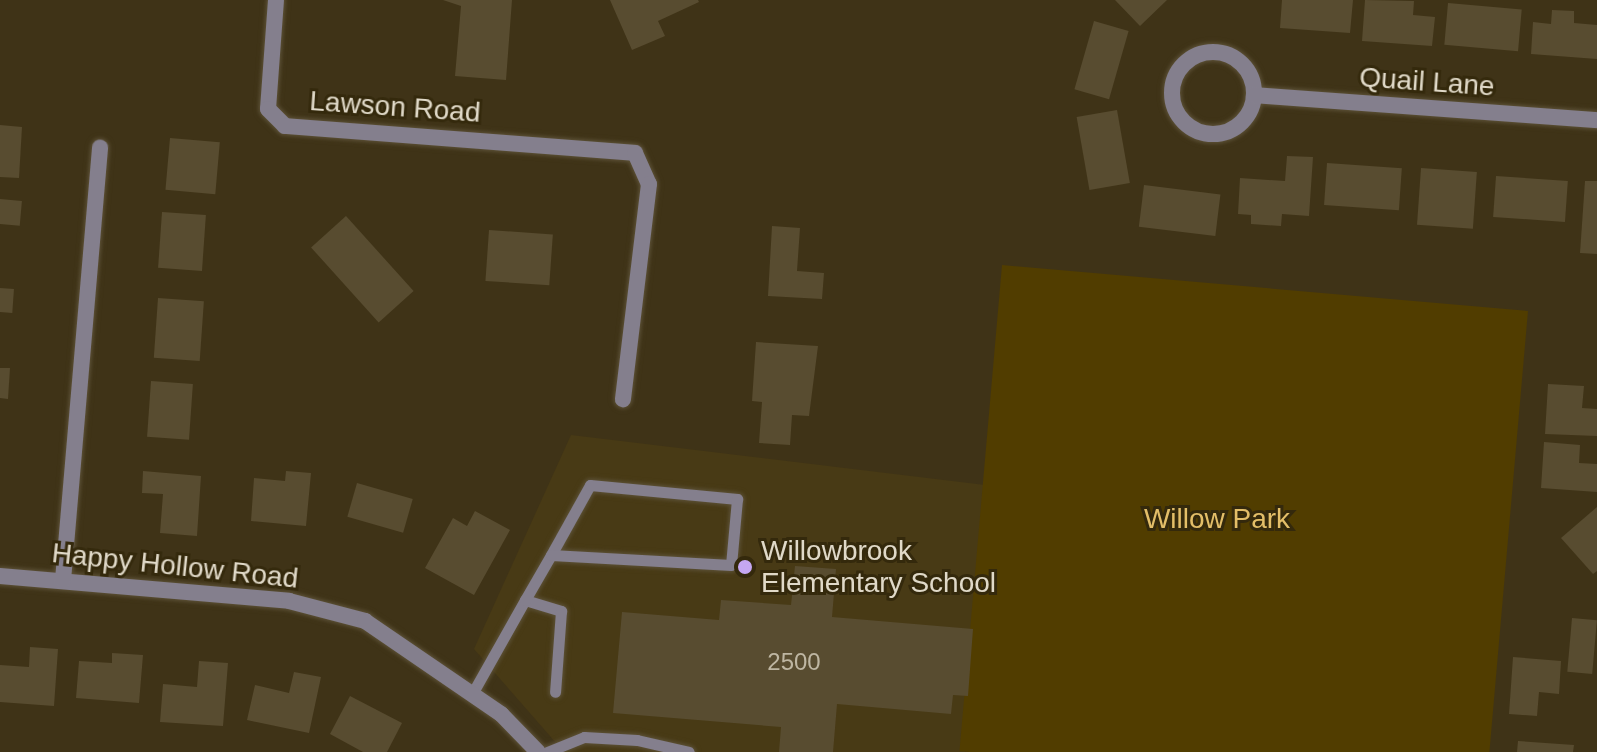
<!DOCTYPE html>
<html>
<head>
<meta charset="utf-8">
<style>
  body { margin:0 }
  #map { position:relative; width:1597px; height:752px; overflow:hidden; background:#3f3317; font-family:Arial,sans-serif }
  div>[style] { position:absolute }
  .built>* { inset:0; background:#483a15 }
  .green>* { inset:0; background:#513d00; transform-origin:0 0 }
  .building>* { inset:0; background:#584c30; transform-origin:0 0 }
  .roads { filter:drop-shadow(0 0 2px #5c5137) drop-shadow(0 0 2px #5c5137) }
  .service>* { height:11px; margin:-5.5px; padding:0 5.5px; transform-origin:5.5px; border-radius:5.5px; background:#847f8d }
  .minor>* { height:16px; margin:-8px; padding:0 8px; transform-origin:8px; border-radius:8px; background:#847f8d }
  .minor>.ring { margin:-8px; padding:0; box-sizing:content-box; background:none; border:16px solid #847f8d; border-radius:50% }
  .dots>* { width:22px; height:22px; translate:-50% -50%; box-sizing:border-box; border:4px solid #34290c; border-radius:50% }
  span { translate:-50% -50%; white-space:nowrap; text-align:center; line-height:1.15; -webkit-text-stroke:6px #34290c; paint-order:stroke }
  .number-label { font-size:24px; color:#beb6a2 }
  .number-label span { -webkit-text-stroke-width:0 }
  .street-label { font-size:28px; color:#e0d9c8 }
  .park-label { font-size:28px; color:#e3be68 }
  .poi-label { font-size:28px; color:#e0d9c8 }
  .left { translate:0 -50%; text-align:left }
</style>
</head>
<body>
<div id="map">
  <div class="built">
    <div style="clip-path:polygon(571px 435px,985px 485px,965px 752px,564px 752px,474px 649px)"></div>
  </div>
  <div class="green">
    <div style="left:1002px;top:265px;width:528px;height:488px;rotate:5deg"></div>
  </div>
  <div class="building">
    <div style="clip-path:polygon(443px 0,512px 0,506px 80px,455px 76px,461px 6px)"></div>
    <div style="clip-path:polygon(610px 0,698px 0,699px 2px,658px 21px,665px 36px,632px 50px)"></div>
    <div style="clip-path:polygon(1115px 0,1167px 0,1140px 26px)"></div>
    <div style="clip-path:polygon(1282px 0,1353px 0,1350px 33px,1280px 28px)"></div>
    <div style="clip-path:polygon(1365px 0,1414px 1px,1413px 15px,1435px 17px,1432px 46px,1362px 41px)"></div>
    <div style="left:1448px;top:3px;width:74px;height:42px;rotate:5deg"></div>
    <div style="clip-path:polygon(1552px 10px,1574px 11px,1574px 23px,1597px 25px,1597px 59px,1531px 54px,1533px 22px,1551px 24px)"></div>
    <div style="left:1094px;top:21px;width:36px;height:71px;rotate:16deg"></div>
    <div style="left:1117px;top:110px;width:74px;height:41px;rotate:80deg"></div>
    <div style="clip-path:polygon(0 125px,22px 127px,19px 178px,0 177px)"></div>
    <div style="left:170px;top:138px;width:50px;height:52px;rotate:5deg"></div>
    <div style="clip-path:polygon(1287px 156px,1313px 157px,1309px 216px,1282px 214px,1281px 226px,1251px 224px,1251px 215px,1238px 214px,1240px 178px,1285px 181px)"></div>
    <div style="left:1327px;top:163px;width:75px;height:42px;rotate:4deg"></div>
    <div style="left:1421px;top:168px;width:56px;height:57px;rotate:4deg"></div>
    <div style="left:1496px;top:176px;width:72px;height:41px;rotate:4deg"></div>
    <div style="clip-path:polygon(1585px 181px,1597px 181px,1597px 254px,1580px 253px)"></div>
    <div style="left:1144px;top:185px;width:77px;height:42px;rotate:7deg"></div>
    <div style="left:0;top:199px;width:22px;height:25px;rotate:5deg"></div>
    <div style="left:162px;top:212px;width:44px;height:56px;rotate:4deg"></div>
    <div style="left:346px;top:216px;width:101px;height:47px;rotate:48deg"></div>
    <div style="clip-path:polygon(772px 226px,800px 228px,797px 271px,824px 273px,822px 299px,768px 296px)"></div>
    <div style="left:489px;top:230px;width:64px;height:51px;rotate:4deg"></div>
    <div style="left:0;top:288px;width:14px;height:24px;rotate:4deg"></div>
    <div style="left:158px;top:298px;width:46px;height:60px;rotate:4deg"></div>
    <div style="clip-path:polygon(756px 342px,818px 346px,809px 416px,792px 415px,790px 445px,759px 443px,762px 402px,752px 401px)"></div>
    <div style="clip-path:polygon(0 368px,10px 368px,8px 399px,0 398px)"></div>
    <div style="left:151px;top:381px;width:42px;height:56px;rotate:4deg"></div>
    <div style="clip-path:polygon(1548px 384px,1584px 386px,1582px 408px,1597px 409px,1597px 436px,1545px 434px)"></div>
    <div style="clip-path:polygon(1544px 442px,1580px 445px,1579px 463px,1597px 464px,1597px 492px,1541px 488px)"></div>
    <div style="clip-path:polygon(143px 471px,201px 476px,197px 536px,160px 533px,163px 494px,142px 493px)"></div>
    <div style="clip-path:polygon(286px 471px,311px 473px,306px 526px,251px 521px,254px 478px,285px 481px)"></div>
    <div style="left:357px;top:483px;width:58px;height:35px;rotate:16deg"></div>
    <div style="clip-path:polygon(1597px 507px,1597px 571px,1593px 574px,1561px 538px)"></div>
    <div style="clip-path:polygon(475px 511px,510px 530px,474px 595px,425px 568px,453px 518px,467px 526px)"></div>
    <div style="clip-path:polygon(795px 566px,836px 569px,832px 617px,973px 629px,968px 696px,953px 695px,951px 714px,837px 704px,833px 752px,779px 752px,781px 727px,613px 713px,622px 612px,719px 620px,721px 600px,791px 605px)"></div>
    <div style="left:1572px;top:618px;width:25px;height:54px;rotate:5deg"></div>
    <div style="clip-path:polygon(30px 647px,58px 649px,54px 706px,0 702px,0 665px,29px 667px)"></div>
    <div style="clip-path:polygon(112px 653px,143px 655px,139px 703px,76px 698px,79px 661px,112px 663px)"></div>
    <div style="clip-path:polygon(1513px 657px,1561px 661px,1559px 694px,1539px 692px,1537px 716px,1509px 714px)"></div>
    <div style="clip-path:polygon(199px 661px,228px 663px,223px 726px,160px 722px,163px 684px,197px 687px)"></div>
    <div style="clip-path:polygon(294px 672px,321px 677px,309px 733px,247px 720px,255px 685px,289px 693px)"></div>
    <div style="clip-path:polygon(350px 696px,402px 723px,387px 752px,363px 752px,330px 734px)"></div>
    <div style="clip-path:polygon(1518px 741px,1574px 745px,1573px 752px,1517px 752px)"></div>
  </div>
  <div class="roads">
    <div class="service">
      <div style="left:525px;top:600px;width:38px;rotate:17deg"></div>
      <div style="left:561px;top:611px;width:81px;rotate:94.2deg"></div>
      <div style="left:472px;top:694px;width:108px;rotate:-60.6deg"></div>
      <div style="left:525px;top:600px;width:52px;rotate:-60deg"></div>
      <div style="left:551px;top:555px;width:80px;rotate:-60.9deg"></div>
      <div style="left:590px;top:485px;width:148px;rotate:5.4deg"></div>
      <div style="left:737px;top:499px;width:66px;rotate:95.2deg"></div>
      <div style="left:731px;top:565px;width:180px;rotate:-176.8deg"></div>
      <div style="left:547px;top:752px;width:40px;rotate:-22deg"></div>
      <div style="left:584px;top:737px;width:53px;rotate:3.2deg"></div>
      <div style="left:637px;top:740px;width:53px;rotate:13deg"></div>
    </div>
    <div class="minor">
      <div style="left:276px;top:0;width:109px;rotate:94.2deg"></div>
      <div style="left:268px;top:109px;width:24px;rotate:45deg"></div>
      <div style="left:285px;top:126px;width:351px;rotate:4.4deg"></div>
      <div style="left:635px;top:153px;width:34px;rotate:66deg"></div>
      <div style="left:649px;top:184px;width:217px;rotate:96.9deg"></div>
      <div class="ring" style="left:1172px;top:52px;width:66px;height:66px"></div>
      <div style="left:1254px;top:95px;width:344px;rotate:4.2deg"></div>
      <div style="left:0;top:576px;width:290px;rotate:4.9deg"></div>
      <div style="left:289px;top:601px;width:79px;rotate:14.7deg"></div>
      <div style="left:365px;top:621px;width:165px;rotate:34.4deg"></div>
      <div style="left:501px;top:714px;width:53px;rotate:45.8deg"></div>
      <div style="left:63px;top:580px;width:434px;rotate:-85.1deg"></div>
    </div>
  </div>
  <div class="dots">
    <div style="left:745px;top:567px;background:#c5a7f1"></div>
  </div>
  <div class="number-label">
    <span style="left:794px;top:662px">2500</span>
  </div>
  <div class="street-label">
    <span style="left:1427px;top:82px;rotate:4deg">Quail Lane</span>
    <span style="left:395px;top:107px;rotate:4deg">Lawson Road</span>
    <span style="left:175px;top:566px;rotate:6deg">Happy Hollow Road</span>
  </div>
  <div class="park-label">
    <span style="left:1217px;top:519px">Willow Park</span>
  </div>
  <div class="poi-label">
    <span class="left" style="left:761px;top:567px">Willowbrook<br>Elementary School</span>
  </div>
</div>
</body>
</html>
